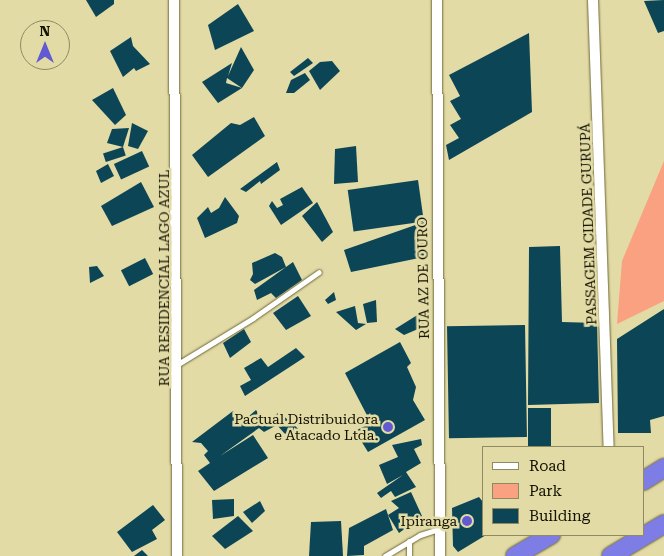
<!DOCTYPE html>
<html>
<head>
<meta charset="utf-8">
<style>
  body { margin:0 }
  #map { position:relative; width:664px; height:556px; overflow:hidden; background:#e2dba6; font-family:"Roboto Serif",serif }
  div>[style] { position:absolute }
  .green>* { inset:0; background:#f9a180 }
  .building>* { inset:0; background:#0c4555; transform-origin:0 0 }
  .roads { filter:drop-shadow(0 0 1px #6e6836) drop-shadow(0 0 1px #6e6836) }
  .lane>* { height:5px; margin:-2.5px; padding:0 2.5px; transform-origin:2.5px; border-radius:2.5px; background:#fff }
  .street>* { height:10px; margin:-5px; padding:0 5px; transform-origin:5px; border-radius:5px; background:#fff }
  .highway>* { height:18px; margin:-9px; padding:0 9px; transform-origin:9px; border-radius:9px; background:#7e7ce5 }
  .dots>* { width:14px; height:14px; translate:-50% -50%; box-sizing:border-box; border:2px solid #e2dba6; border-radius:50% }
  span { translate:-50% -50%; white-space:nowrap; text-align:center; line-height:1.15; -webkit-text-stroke:5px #e2dba6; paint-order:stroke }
  .street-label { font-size:14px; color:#131101 }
  .poi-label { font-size:14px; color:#131101 }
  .right { translate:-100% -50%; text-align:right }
  .legend { position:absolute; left:482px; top:446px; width:162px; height:90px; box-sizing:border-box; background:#e2dba6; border:1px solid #8f8a64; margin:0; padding:6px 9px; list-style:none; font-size:15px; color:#131101 }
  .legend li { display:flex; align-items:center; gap:10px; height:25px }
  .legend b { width:25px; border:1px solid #8f8a64 }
  .north { position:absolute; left:20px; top:20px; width:50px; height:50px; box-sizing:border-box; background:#e2dba6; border:1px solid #8f8a64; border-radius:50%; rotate:0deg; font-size:14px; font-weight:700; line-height:20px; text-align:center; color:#131101 }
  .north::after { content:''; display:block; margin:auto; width:18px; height:22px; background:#625ad3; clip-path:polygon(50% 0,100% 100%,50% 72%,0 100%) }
</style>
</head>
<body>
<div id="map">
  <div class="green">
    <div style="clip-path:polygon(664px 161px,664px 301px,617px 324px,622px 261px)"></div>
  </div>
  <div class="building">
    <div style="clip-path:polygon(86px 0,114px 0,114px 4px,96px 17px)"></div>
    <div style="clip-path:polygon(664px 0,664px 31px,658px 33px,644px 1px)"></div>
    <div style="clip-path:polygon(238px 4px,254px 31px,215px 50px,208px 25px)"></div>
    <div style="clip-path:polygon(529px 33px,532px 112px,449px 160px,446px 145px,459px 138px,450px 125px,461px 119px,450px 101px,460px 96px,449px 75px)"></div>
    <div style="clip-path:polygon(131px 37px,133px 46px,150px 64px,136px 71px,134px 68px,123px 77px,110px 51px)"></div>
    <div style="clip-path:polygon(241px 47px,254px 70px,242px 88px,227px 78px,226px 83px,242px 88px,218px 103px,202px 82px,232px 63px,228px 76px)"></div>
    <div style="clip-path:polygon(308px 58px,313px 63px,294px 76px,290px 72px)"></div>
    <div style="clip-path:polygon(332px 61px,340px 71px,320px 90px,309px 71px,320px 62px)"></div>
    <div style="clip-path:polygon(305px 73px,310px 80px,294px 93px,286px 93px,291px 80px)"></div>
    <div style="clip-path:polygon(113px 88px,126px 115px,115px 125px,92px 100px)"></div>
    <div style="clip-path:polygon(254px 117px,265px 136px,208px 177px,192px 155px,231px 123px,240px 125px)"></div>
    <div style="clip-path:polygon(132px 123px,148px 131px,138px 149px,128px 146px)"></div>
    <div style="clip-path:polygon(129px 128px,123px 147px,107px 143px,112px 129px)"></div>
    <div style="clip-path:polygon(356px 146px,358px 182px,334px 184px,335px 149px)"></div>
    <div style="left:123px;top:147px;width:9px;height:21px;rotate:72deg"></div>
    <div style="left:142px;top:151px;width:17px;height:31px;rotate:65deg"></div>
    <div style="clip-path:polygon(277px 162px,280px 170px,261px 184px,260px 181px,246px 192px,240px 189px)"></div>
    <div style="clip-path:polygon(108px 164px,114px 176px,101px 183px,96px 171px)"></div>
    <div style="left:418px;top:180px;width:42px;height:71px;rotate:82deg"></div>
    <div style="clip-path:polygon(141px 182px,154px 207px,112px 226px,101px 206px)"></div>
    <div style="clip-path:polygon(302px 187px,313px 203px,281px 225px,269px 206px,272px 201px,277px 208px,283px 205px,280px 199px)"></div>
    <div style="clip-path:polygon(225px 197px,239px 216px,237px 223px,205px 238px,197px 218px,208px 207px,211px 213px,219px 208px)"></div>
    <div style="clip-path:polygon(317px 202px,333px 232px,322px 242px,302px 216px)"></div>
    <div style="clip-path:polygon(424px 222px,424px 257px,351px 272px,344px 250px)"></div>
    <div style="clip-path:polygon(560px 246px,562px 322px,597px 323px,599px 403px,528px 405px,529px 247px)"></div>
    <div style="clip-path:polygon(275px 253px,282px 257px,286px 267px,293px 262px,302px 280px,276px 298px,271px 293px,257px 300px,254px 290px,286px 267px,255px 284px,250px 280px,253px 274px,252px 263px)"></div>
    <div style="left:145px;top:258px;width:18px;height:27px;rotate:63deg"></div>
    <div style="clip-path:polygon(97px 266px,104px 276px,90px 283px,89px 267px)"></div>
    <div style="clip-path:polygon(334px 292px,336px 300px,328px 304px,325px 300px)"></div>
    <div style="clip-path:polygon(298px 296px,311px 316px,286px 330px,273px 313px)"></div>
    <div style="clip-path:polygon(376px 300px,377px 322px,367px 323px,363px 304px)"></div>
    <div style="clip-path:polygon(355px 306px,358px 323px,366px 324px,356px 330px,336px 312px)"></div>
    <div style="clip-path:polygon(664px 309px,664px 416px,650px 420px,651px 433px,618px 433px,617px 339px)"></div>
    <div style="clip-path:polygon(419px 314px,425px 326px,404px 335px,395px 329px)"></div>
    <div style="left:525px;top:325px;width:112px;height:78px;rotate:89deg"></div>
    <div style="clip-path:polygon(244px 329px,251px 342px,230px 358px,223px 343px)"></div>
    <div style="clip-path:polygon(400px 342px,411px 363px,407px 367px,416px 387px,413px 400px,425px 420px,368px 452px,355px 431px,371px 423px,345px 373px)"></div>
    <div style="clip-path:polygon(296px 348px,305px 357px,245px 396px,240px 386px,251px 380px,244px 368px,261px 358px,268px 367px)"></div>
    <div style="left:528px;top:408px;width:23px;height:39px"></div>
    <div style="clip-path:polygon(256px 410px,265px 424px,279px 412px,303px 433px,292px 442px,277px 425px,264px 432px,259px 428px,220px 456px,253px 435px,268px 458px,214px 491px,198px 471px,210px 463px,204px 455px,208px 451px,201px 443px,192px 442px,233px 411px,241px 423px)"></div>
    <div style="clip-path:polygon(421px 439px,422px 445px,414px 449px,421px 463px,406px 472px,416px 487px,395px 497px,391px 491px,381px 498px,377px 493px,403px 475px,387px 484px,379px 465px,398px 457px,392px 445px)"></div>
    <div style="clip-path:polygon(411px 492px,422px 516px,399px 533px,388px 515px,399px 508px,391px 501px)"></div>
    <div style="clip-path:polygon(479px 497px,483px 502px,483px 535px,486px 535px,458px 552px,453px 546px,452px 508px)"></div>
    <div style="clip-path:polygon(234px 499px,234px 516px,213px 519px,212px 500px)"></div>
    <div style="clip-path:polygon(260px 501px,265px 511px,252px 523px,243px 512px)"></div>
    <div style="clip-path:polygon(153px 505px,165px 520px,152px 530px,157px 539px,132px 552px,117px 532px)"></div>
    <div style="clip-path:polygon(386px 509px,393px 530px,364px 546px,364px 555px,347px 556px,349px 528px)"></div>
    <div style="clip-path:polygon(238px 516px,253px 531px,225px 549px,212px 536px)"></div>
    <div style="clip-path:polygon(341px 521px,343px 556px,309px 556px,311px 522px)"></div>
    <div style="clip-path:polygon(142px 550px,148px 556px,134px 556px)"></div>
  </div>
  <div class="roads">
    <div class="lane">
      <div style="left:178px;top:364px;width:88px;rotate:-31.5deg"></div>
      <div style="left:253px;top:318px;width:80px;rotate:-34.9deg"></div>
      <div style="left:409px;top:541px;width:15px;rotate:90deg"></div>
      <div style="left:385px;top:556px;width:41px;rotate:-31deg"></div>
      <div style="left:420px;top:535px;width:20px;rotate:-18deg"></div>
    </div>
    <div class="street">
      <div style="left:174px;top:0;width:556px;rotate:89.69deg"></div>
      <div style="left:437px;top:0;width:556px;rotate:89.69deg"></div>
      <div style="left:593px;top:0;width:447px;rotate:88deg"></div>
    </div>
    <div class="highway">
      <div style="left:643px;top:481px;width:25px;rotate:-32deg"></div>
      <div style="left:515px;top:556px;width:42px;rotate:-30.3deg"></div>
      <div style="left:611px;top:556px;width:62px;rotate:-31.1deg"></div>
    </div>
  </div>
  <div class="dots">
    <div style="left:388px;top:427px;background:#625ad3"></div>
    <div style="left:467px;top:521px;background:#625ad3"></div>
  </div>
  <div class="street-label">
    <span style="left:588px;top:224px;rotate:-92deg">PASSAGEM CIDADE GURUPÁ</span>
    <span style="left:164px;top:278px;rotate:-90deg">RUA RESIDENCIAL LAGO AZUL</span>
    <span style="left:423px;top:278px;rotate:-91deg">RUA AZ DE OURO</span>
  </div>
  <div class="poi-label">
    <span class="right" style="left:378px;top:427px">Pactual Distribuidora<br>e Atacado Ltda.</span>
    <span class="right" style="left:457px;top:521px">Ipiranga</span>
  </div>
  <ul class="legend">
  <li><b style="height:6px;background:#fff"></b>Road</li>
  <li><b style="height:14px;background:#f9a180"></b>Park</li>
  <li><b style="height:14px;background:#0c4555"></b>Building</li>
  </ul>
  <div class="north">N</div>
</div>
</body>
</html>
